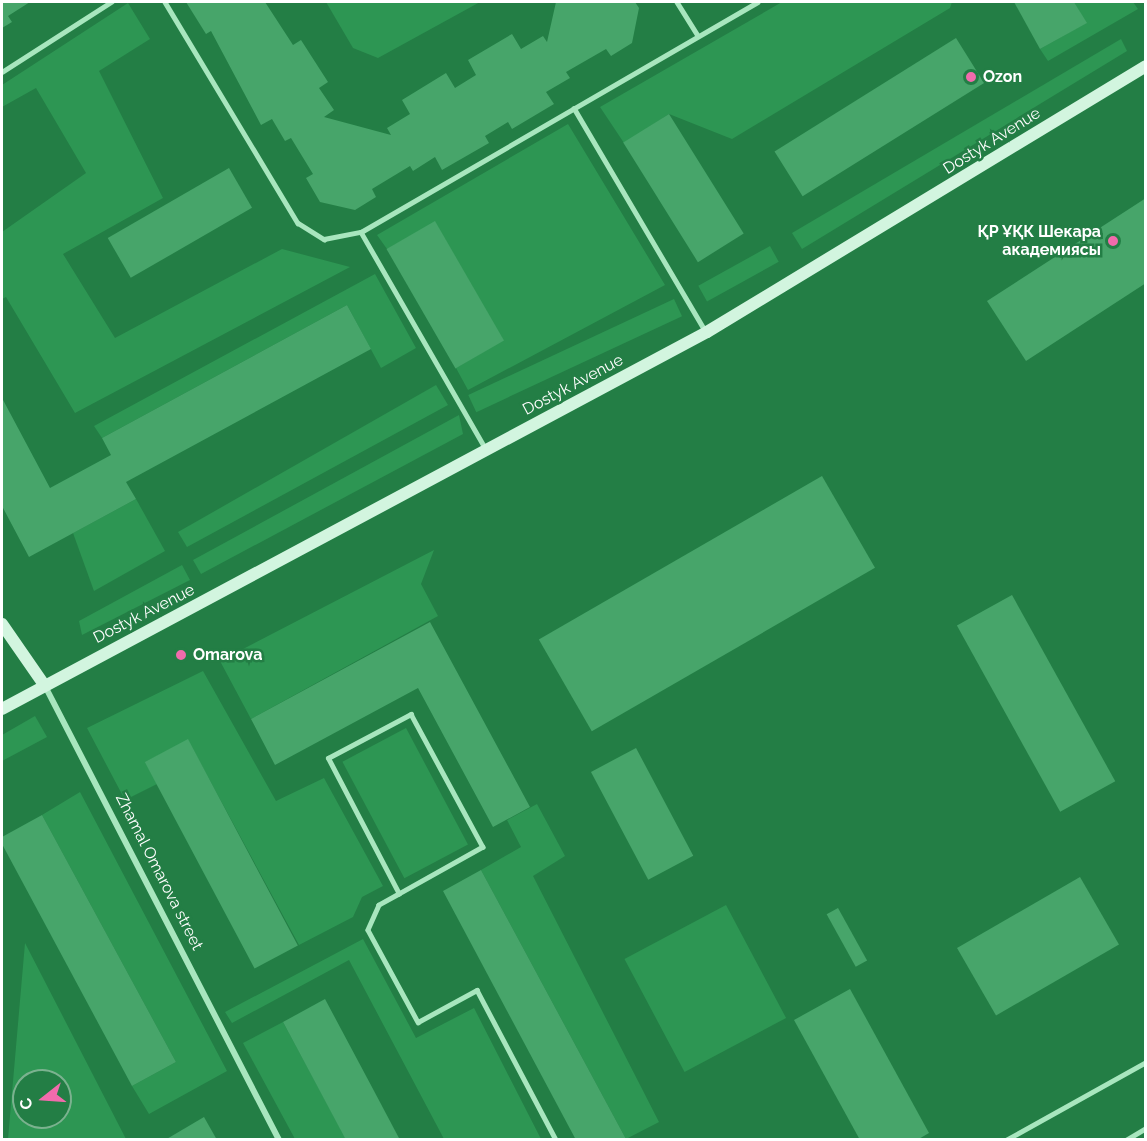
<!DOCTYPE html>
<html>
<head>
<meta charset="utf-8">
<style>
  body { margin:0 }
  #map { position:relative; width:1147px; height:1141px; overflow:hidden; background:#237e45; font-family:Raleway,sans-serif }
  div>[style] { position:absolute }
  .green>* { inset:0; background:#2d9653; transform-origin:0 0 }
  .building>* { inset:0; background:#47a56a; transform-origin:0 0 }
  .lane>* { height:4.5px; margin:-2.25px; padding:0 2.25px; transform-origin:2.25px; border-radius:2.25px; background:#a8e6be }
  .street>* { height:6px; margin:-3px; padding:0 3px; transform-origin:3px; border-radius:3px; background:#a8e6be }
  .secondary>* { height:12px; margin:-6px; padding:0 6px; transform-origin:6px; border-radius:6px; background:#d2f5df }
  .dots>* { width:16px; height:16px; translate:-50% -50%; box-sizing:border-box; border:3px solid #237e45; border-radius:50% }
  span { translate:-50% -50%; white-space:nowrap; text-align:center; line-height:1.15; -webkit-text-stroke:5px #237e45; paint-order:stroke }
  .poi-label { font-size:16px; color:#fff; font-weight:700 }
  .left { translate:0 -50%; text-align:left }
  .right { translate:-100% -50%; text-align:right }
  .street-label { font-size:16px; color:#fff }
  .frame { position:absolute; inset:0; border:3px solid #fff; pointer-events:none }
  .north { position:absolute; left:12px; top:1069px; width:60px; height:60px; box-sizing:border-box; background:#237e45; border:2px solid #7bb28f; border-radius:50%; rotate:253deg; font-size:16px; font-weight:700; line-height:24px; text-align:center; color:#fff }
  .north::after { content:''; display:block; margin:auto; width:21px; height:27px; background:#f16bac; clip-path:polygon(50% 0,100% 100%,50% 72%,0 100%) }
</style>
</head>
<body>
<div id="map">
  <div class="green">
    <div style="clip-path:polygon(326px 2px,480px 2px,378px 58px,353px 48px)"></div>
    <div style="clip-path:polygon(782px 2px,952px 2px,950px 8px,732px 139px,669px 114px,624px 143px,600px 107px)"></div>
    <div style="clip-path:polygon(1074px 2px,1133px 2px,1138px 9px,1048px 61px,1040px 49px,1086px 23px)"></div>
    <div style="clip-path:polygon(128px 3px,150px 39px,99px 71px,163px 198px,63px 254px,115px 338px,282px 249px,350px 267px,75px 413px,6px 297px,2px 299px,2px 232px,86px 173px,36px 88px,2px 107px,2px 85px)"></div>
    <div style="clip-path:polygon(1121px 39px,1127px 51px,802px 249px,792px 233px)"></div>
    <div style="clip-path:polygon(568px 124px,665px 285px,468px 390px,456px 368px,503px 340px,435px 222px,387px 249px,377px 235px)"></div>
    <div style="left:770px;top:246px;width:18px;height:82px;rotate:61deg"></div>
    <div style="clip-path:polygon(375px 274px,416px 348px,381px 368px,347px 305px,102px 438px,94px 426px)"></div>
    <div style="left:674px;top:299px;width:19px;height:227px;rotate:65deg"></div>
    <div style="clip-path:polygon(436px 385px,448px 405px,187px 547px,178px 532px)"></div>
    <div style="clip-path:polygon(459px 415px,463px 434px,201px 574px,193px 560px)"></div>
    <div style="clip-path:polygon(136px 499px,165px 551px,94px 591px,73px 533px)"></div>
    <div style="clip-path:polygon(434px 550px,421px 584px,438px 616px,251px 719px,220px 661px)"></div>
    <div style="clip-path:polygon(182px 565px,190px 580px,82px 635px,79px 621px)"></div>
    <div style="clip-path:polygon(203px 671px,276px 801px,324px 778px,383px 886px,362px 897px,353px 917px,299px 945px,188px 740px,145px 762px,157px 784px,125px 800px,87px 728px)"></div>
    <div style="clip-path:polygon(35px 716px,47px 737px,2px 761px,2px 735px)"></div>
    <div style="left:406px;top:728px;width:132px;height:72px;rotate:62deg"></div>
    <div style="clip-path:polygon(80px 792px,227px 1071px,149px 1114px,132px 1086px,176px 1062px,42px 815px)"></div>
    <div style="clip-path:polygon(537px 804px,565px 856px,533px 876px,659px 1122px,626px 1139px,481px 870px,521px 847px,507px 820px)"></div>
    <div style="left:726px;top:905px;width:128px;height:115px;rotate:62deg"></div>
    <div style="clip-path:polygon(363px 939px,416px 1038px,474px 1008px,541px 1139px,444px 1139px,349px 960px,232px 1023px,225px 1012px)"></div>
    <div style="clip-path:polygon(evenodd,25px 943px,126px 1139px,8px 1139px,25px 943px,24px 1081px,60px 1081px,60px 1117px,24px 1117px,24px 1081px)"></div>
    <div style="clip-path:polygon(283px 1022px,346px 1139px,295px 1139px,243px 1043px)"></div>
  </div>
  <div class="building">
    <div style="clip-path:polygon(2px 2px,30px 2px,8px 16px,12px 22px,2px 28px)"></div>
    <div style="clip-path:polygon(186px 2px,265px 2px,293px 45px,301px 40px,328px 82px,319px 88px,334px 110px,324px 117px,391px 135px,387px 128px,410px 114px,402px 100px,446px 73px,455px 88px,476px 75px,468px 60px,512px 34px,521px 49px,543px 36px,547px 42px,556px 2px,635px 2px,639px 8px,632px 43px,611px 56px,606px 49px,566px 72px,570px 78px,546px 92px,554px 104px,512px 129px,508px 122px,485px 136px,489px 143px,442px 170px,435px 157px,413px 171px,410px 166px,372px 189px,376px 197px,355px 210px,320px 202px,306px 178px,313px 174px,291px 138px,285px 141px,272px 119px,261px 125px,211px 31px,206px 34px)"></div>
    <div style="clip-path:polygon(1014px 2px,1074px 2px,1087px 23px,1040px 49px)"></div>
    <div style="left:956px;top:38px;width:53px;height:214px;rotate:58deg"></div>
    <div style="left:669px;top:114px;width:141px;height:54px;rotate:58deg"></div>
    <div style="left:229px;top:168px;width:46px;height:140px;rotate:60deg"></div>
    <div style="clip-path:polygon(1146px 198px,1146px 283px,1026px 361px,987px 301px)"></div>
    <div style="left:435px;top:221px;width:138px;height:56px;rotate:60deg"></div>
    <div style="clip-path:polygon(347px 305px,371px 349px,126px 482px,136px 499px,29px 557px,2px 506px,2px 398px,50px 488px,111px 455px,102px 438px)"></div>
    <div style="left:822px;top:476px;width:106px;height:327px;rotate:60deg"></div>
    <div style="left:1012px;top:595px;width:213px;height:63px;rotate:61deg"></div>
    <div style="clip-path:polygon(430px 622px,530px 807px,493px 827px,418px 688px,275px 765px,251px 719px)"></div>
    <div style="left:188px;top:739px;width:234px;height:49px;rotate:62deg"></div>
    <div style="left:636px;top:748px;width:122px;height:51px;rotate:62deg"></div>
    <div style="clip-path:polygon(42px 815px,176px 1062px,132px 1086px,2px 844px,2px 837px)"></div>
    <div style="clip-path:polygon(481px 870px,626px 1139px,624px 1140px,576px 1140px,443px 891px)"></div>
    <div style="left:1080px;top:877px;width:78px;height:142px;rotate:60deg"></div>
    <div style="left:838px;top:908px;width:60px;height:13px;rotate:61deg"></div>
    <div style="clip-path:polygon(850px 989px,929px 1133px,917px 1140px,860px 1140px,794px 1020px)"></div>
    <div style="clip-path:polygon(325px 999px,373px 1089px,400px 1140px,346px 1140px,283px 1022px)"></div>
    <div style="clip-path:polygon(204px 1117px,217px 1140px,165px 1140px)"></div>
  </div>
  <div class="lane">
    <div style="left:165px;top:2px;width:258px;rotate:59deg"></div>
    <div style="left:298px;top:223px;width:31px;rotate:32deg"></div>
    <div style="left:324px;top:239px;width:38px;rotate:-11deg"></div>
    <div style="left:361px;top:232px;width:250px;rotate:60.1deg"></div>
    <div style="left:677px;top:2px;width:39px;rotate:58deg"></div>
    <div style="left:2px;top:72px;width:130px;rotate:-32.7deg"></div>
    <div style="left:574px;top:108px;width:258px;rotate:59.5deg"></div>
    <div style="left:361px;top:232px;width:458px;rotate:-30.1deg"></div>
    <div style="left:399px;top:894px;width:153px;rotate:-117.6deg"></div>
    <div style="left:328px;top:758px;width:94px;rotate:-27.9deg"></div>
    <div style="left:411px;top:714px;width:151px;rotate:61.6deg"></div>
    <div style="left:483px;top:847px;width:96px;rotate:150.8deg"></div>
    <div style="left:399px;top:894px;width:23px;rotate:151deg"></div>
    <div style="left:379px;top:905px;width:27px;rotate:114deg"></div>
    <div style="left:368px;top:930px;width:105px;rotate:61.5deg"></div>
    <div style="left:418px;top:1022px;width:67px;rotate:-28.5deg"></div>
    <div style="left:477px;top:990px;width:170px;rotate:62.2deg"></div>
    <div style="left:1006px;top:1140px;width:160px;rotate:-29.1deg"></div>
    <div style="left:1126px;top:1140px;width:23px;rotate:-31deg"></div>
  </div>
  <div class="street">
    <div style="left:45px;top:686px;width:511px;rotate:62.73deg"></div>
  </div>
  <div class="secondary">
    <div style="left:2px;top:624px;width:75px;rotate:55.3deg"></div>
    <div style="left:2px;top:709px;width:799px;rotate:-28.14deg"></div>
    <div style="left:707px;top:332px;width:513px;rotate:-31.21deg"></div>
  </div>
  <div class="dots">
    <div style="left:971px;top:77px;background:#f16bac"></div>
    <div style="left:1113px;top:241px;background:#f16bac"></div>
    <div style="left:181px;top:655px;background:#f16bac"></div>
  </div>
  <div class="poi-label">
    <span class="left" style="left:983px;top:77px">Ozon</span>
    <span class="right" style="left:1101px;top:241px">ҚР ҰҚК Шекара<br>академиясы</span>
    <span class="left" style="left:193px;top:655px">Omarova</span>
  </div>
  <div class="street-label">
    <span style="left:992px;top:141px;rotate:-32deg">Dostyk Avenue</span>
    <span style="left:573px;top:385px;rotate:-28deg">Dostyk Avenue</span>
    <span style="left:144px;top:614px;rotate:-27deg">Dostyk Avenue</span>
    <span style="left:159px;top:872px;rotate:63deg">Zhamal Omarova street</span>
  </div>
  <div class="frame"></div>
  <div class="north">С</div>
</div>
</body>
</html>
